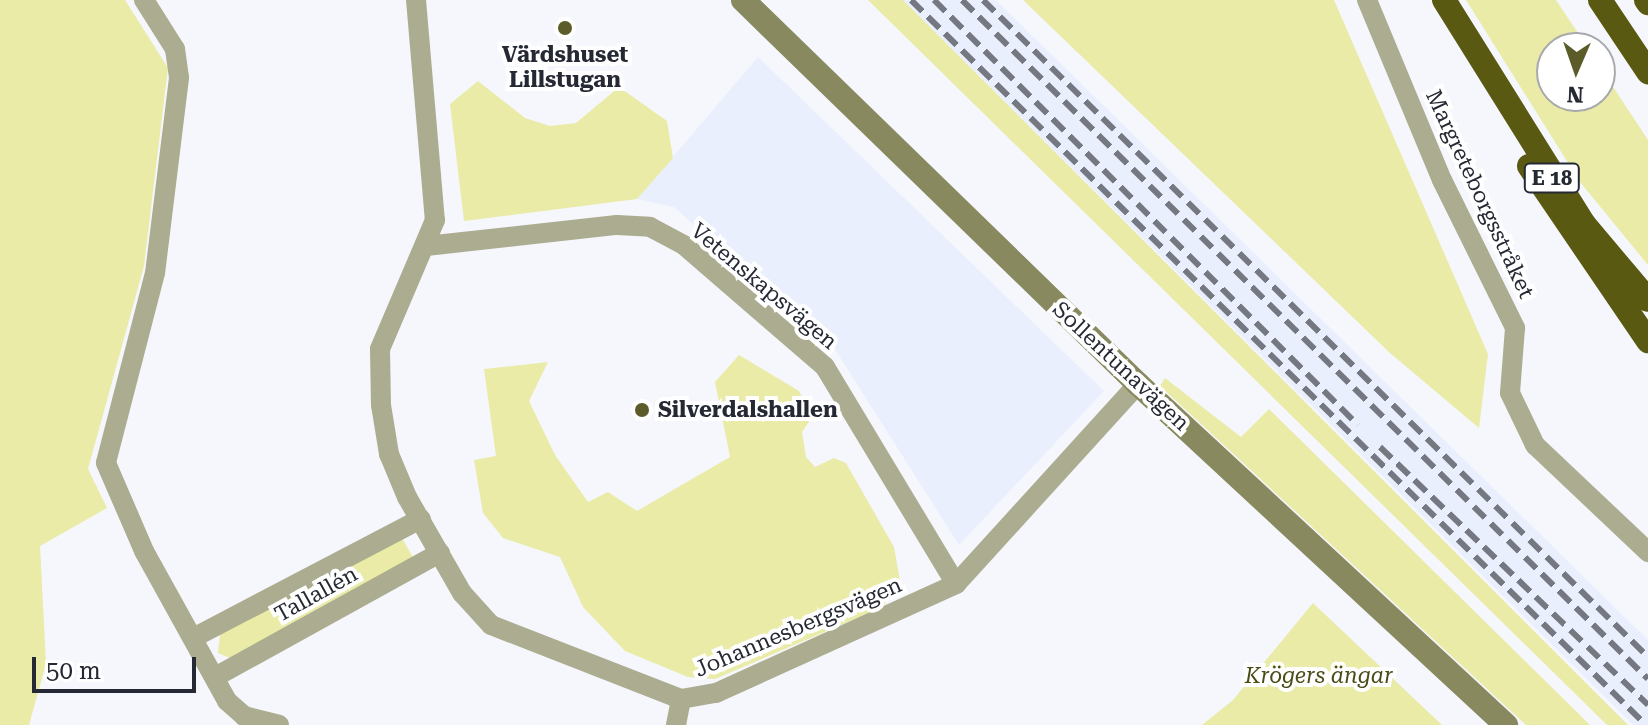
<!DOCTYPE html>
<html>
<head>
<meta charset="utf-8">
<style>
  body { margin:0 }
  #map { position:relative; width:1648px; height:725px; overflow:hidden; background:#f5f7fd; font-family:"Roboto Serif",serif }
  div>[style] { position:absolute }
  .built>* { inset:0; background:#e9effd }
  .green>* { inset:0; background:#e9eba7 }
  .street>* { height:20px; margin:-10px; padding:0 10px; transform-origin:10px; border-radius:10px; background:#acad90 }
  .secondary>* { height:24px; margin:-12px; padding:0 12px; transform-origin:12px; border-radius:12px; background:#88895e }
  .highway>* { height:24px; margin:-12px; padding:0 12px; transform-origin:12px; border-radius:12px; background:#595911 }
  .rail>* { height:6px; margin-top:-3px; transform-origin:0; background:repeating-linear-gradient(90deg,#757881 0 16px,transparent 0 24px) }
  .dots>* { width:22px; height:22px; translate:-50% -50%; box-sizing:border-box; border:4px solid #fff; border-radius:50% }
  span { translate:-50% -50%; white-space:nowrap; text-align:center; line-height:1.15; -webkit-text-stroke:8px #fff; paint-order:stroke }
  .shield-label span { padding:2px 6px; background:#fff; border:2px solid; border-radius:6px; -webkit-text-stroke-width:0 }
  .shield-label { font-size:20px; color:#252933; font-weight:700 }
  .poi-label { font-size:22px; color:#252933; font-weight:700 }
  .left { translate:0 -50%; text-align:left }
  .street-label { font-size:22px; color:#252933 }
  .park-label { font-size:22px; color:#4b4b18; font-style:italic }
  .north { position:absolute; left:1536px; top:32px; width:80px; height:80px; box-sizing:border-box; background:#fff; border:2px solid #a8a9ad; border-radius:50%; rotate:182deg; font-size:22px; font-weight:700; line-height:32px; text-align:center; color:#252933 }
  .north::after { content:''; display:block; margin:auto; width:28px; height:36px; background:#5b5c29; clip-path:polygon(50% 0,100% 100%,50% 72%,0 100%) }
  .scale { position:absolute; left:32px; top:657px; width:164px; height:36px; box-sizing:border-box; border:4px solid #252933; border-top:0; padding-left:10px; font-size:24px; line-height:28px; white-space:nowrap; color:#252933; -webkit-text-stroke:6px #fff; paint-order:stroke }
</style>
</head>
<body>
<div id="map">
  <div class="built">
    <div style="clip-path:polygon(903px 0,996px 0,1648px 640px,1648px 725px,1633px 725px)"></div>
    <div style="clip-path:polygon(758px 57px,1104px 391px,959px 545px,836px 351px,674px 207px,637px 199px)"></div>
  </div>
  <div class="green">
    <div style="clip-path:polygon(0 0,125px 0,168px 68px,144px 266px,88px 469px,107px 508px,40px 546px,46px 664px,29px 725px,0 725px)"></div>
    <div style="clip-path:polygon(868px 0,903px 0,1628px 725px,1607px 725px)"></div>
    <div style="clip-path:polygon(1023px 0,1334px 0,1488px 354px,1479px 428px,1390px 353px)"></div>
    <div style="clip-path:polygon(1466px 0,1556px 0,1588px 48px,1552px 48px,1552px 96px,1600px 96px,1600px 67px,1648px 140px,1648px 265px,1580px 182px)"></div>
    <div style="clip-path:polygon(478px 81px,525px 118px,550px 126px,576px 123px,619px 87px,667px 121px,673px 158px,637px 199px,464px 221px,450px 104px)"></div>
    <div style="clip-path:polygon(739px 355px,799px 391px,812px 417px,802px 432px,806px 457px,815px 467px,834px 458px,846px 463px,894px 547px,900px 581px,883px 607px,715px 679px,688px 677px,625px 651px,583px 607px,560px 557px,503px 538px,483px 513px,474px 460px,496px 456px,484px 369px,548px 362px,529px 401px,555px 455px,588px 502px,608px 492px,637px 511px,730px 457px,715px 382px)"></div>
    <div style="clip-path:polygon(1165px 378px,1241px 437px,1269px 409px,1590px 725px,1526px 725px,1160px 386px)"></div>
    <div style="clip-path:polygon(402px 538px,415px 561px,230px 658px,218px 653px,220px 634px)"></div>
    <div style="clip-path:polygon(1313px 603px,1442px 725px,1202px 725px,1233px 700px)"></div>
  </div>
  <div class="street">
    <div style="left:144px;top:0;width:58px;rotate:57.7deg"></div>
    <div style="left:175px;top:49px;width:29px;rotate:82deg"></div>
    <div style="left:179px;top:78px;width:196px;rotate:97deg"></div>
    <div style="left:155px;top:273px;width:196px;rotate:104.5deg"></div>
    <div style="left:106px;top:463px;width:96px;rotate:66.6deg"></div>
    <div style="left:144px;top:551px;width:171px;rotate:61deg"></div>
    <div style="left:227px;top:701px;width:23px;rotate:41deg"></div>
    <div style="left:244px;top:716px;width:36px;rotate:14deg"></div>
    <div style="left:416px;top:0;width:221px;rotate:85.1deg"></div>
    <div style="left:435px;top:220px;width:140px;rotate:113.1deg"></div>
    <div style="left:380px;top:349px;width:56px;rotate:89deg"></div>
    <div style="left:381px;top:405px;width:50px;rotate:80.7deg"></div>
    <div style="left:389px;top:454px;width:47px;rotate:67.3deg"></div>
    <div style="left:407px;top:497px;width:111px;rotate:60.2deg"></div>
    <div style="left:462px;top:593px;width:43px;rotate:47.8deg"></div>
    <div style="left:491px;top:625px;width:204px;rotate:21.3deg"></div>
    <div style="left:681px;top:699px;width:36px;rotate:-10deg"></div>
    <div style="left:716px;top:693px;width:264px;rotate:-24.4deg"></div>
    <div style="left:956px;top:584px;width:270px;rotate:-47.7deg"></div>
    <div style="left:1367px;top:0;width:195px;rotate:67.4deg"></div>
    <div style="left:1442px;top:180px;width:165px;rotate:63.7deg"></div>
    <div style="left:1515px;top:328px;width:65px;rotate:94.4deg"></div>
    <div style="left:1510px;top:393px;width:58px;rotate:64.3deg"></div>
    <div style="left:1535px;top:445px;width:156px;rotate:43.4deg"></div>
    <div style="left:426px;top:246px;width:192px;rotate:-6.3deg"></div>
    <div style="left:617px;top:225px;width:33px;rotate:3deg"></div>
    <div style="left:650px;top:227px;width:40px;rotate:28deg"></div>
    <div style="left:685px;top:246px;width:185px;rotate:40.8deg"></div>
    <div style="left:825px;top:367px;width:253px;rotate:58.9deg"></div>
    <div style="left:193px;top:638px;width:257px;rotate:-27.6deg"></div>
    <div style="left:215px;top:677px;width:257px;rotate:-28.9deg"></div>
    <div style="left:676px;top:725px;width:26px;rotate:-79deg"></div>
  </div>
  <div class="secondary">
    <div style="left:743px;top:0;width:551px;rotate:44.19deg"></div>
    <div style="left:1138px;top:384px;width:502px;rotate:42.82deg"></div>
  </div>
  <div class="highway">
    <div style="left:1444px;top:0;width:264px;rotate:58deg"></div>
    <div style="left:1584px;top:224px;width:99px;rotate:49.9deg"></div>
    <div style="left:1600px;top:0;width:87px;rotate:56.3deg"></div>
    <div style="left:1646px;top:0;width:4px;rotate:56deg"></div>
    <div style="left:1529px;top:166px;width:212px;rotate:55.8deg"></div>
  </div>
  <div class="rail">
    <div style="left:911px;top:0;width:1032px;rotate:44.61deg"></div>
    <div style="left:934px;top:0;width:600px;rotate:45.07deg"></div>
    <div style="left:962px;top:0;width:965px;rotate:44.71deg"></div>
    <div style="left:983px;top:0;width:935px;rotate:44.65deg"></div>
    <div style="left:1380px;top:447px;width:372px;rotate:43.9deg"></div>
  </div>
  <div class="dots">
    <div style="left:565px;top:28px;background:#5b5c29"></div>
    <div style="left:642px;top:410px;background:#5b5c29"></div>
  </div>
  <div class="shield-label">
    <span style="left:1552px;top:178px">E 18</span>
  </div>
  <div class="poi-label">
    <span style="left:565px;top:67px">Värdshuset<br>Lillstugan</span>
    <span class="left" style="left:658px;top:410px">Silverdalshallen</span>
  </div>
  <div class="street-label">
    <span style="left:1480px;top:194px;rotate:65deg">Margreteborgsstråket</span>
    <span style="left:764px;top:286px;rotate:40deg">Vetenskapsvägen</span>
    <span style="left:1121px;top:366px;rotate:43deg">Sollentunavägen</span>
    <span style="left:316px;top:594px;rotate:-29deg">Tallallén</span>
    <span style="left:798px;top:627px;rotate:-23deg">Johannesbergsvägen</span>
  </div>
  <div class="park-label">
    <span style="left:1319px;top:676px">Krögers ängar</span>
  </div>
  <div class="north">N</div>
  <div class="scale">50 m</div>
</div>
</body>
</html>
